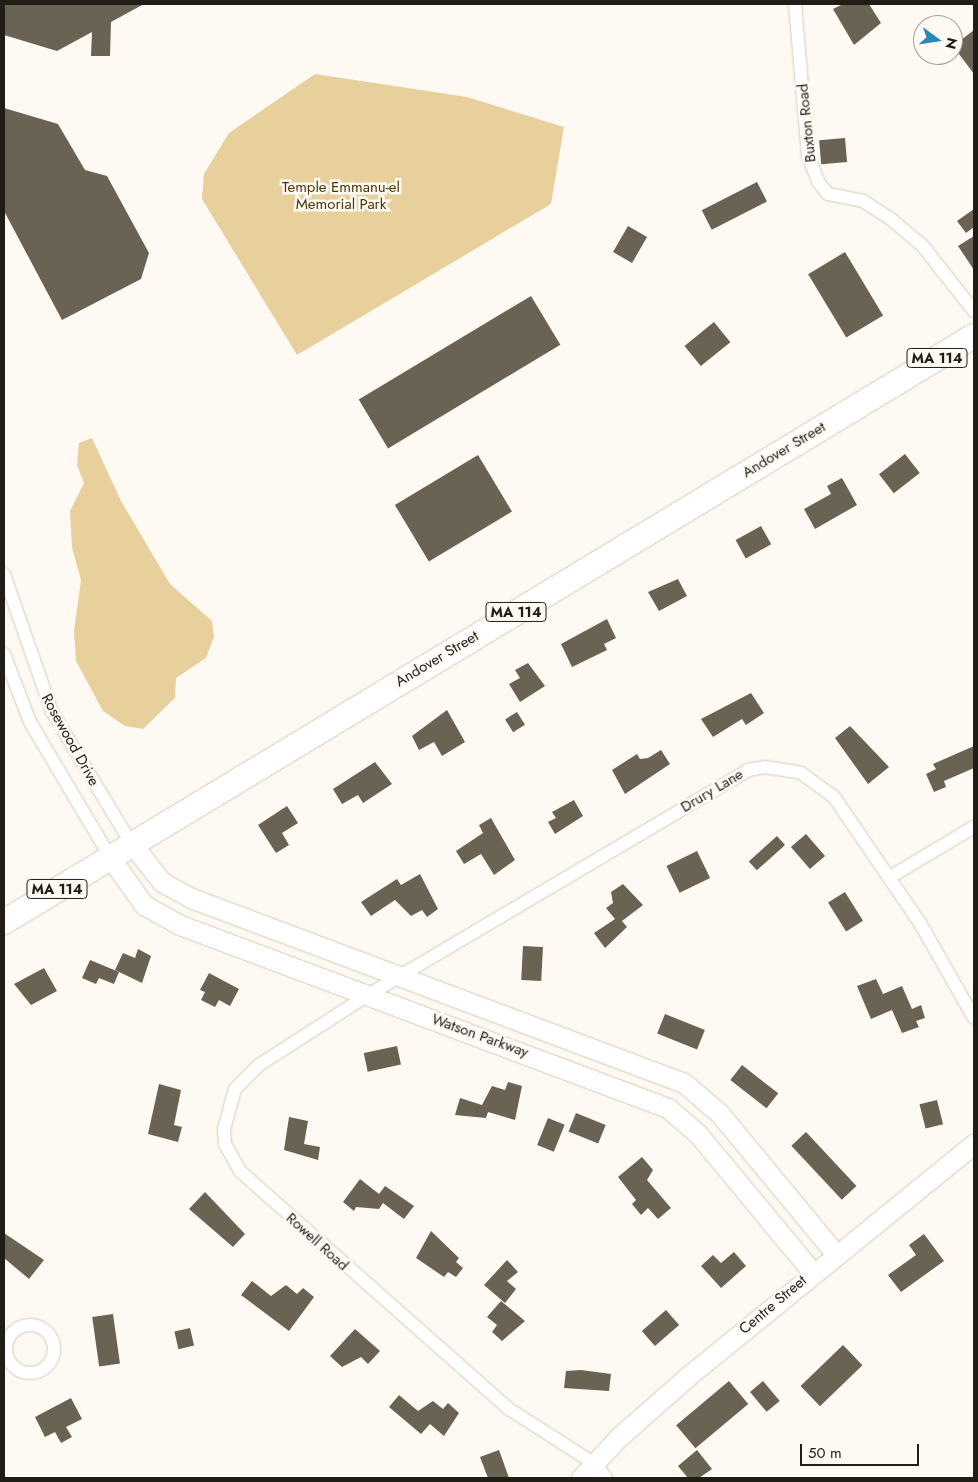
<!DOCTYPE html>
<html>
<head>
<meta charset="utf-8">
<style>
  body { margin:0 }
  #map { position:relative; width:978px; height:1482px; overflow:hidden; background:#fefaf3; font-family:Jost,sans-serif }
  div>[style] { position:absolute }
  .green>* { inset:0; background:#e8d09c }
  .building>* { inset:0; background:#6a6253; transform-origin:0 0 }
  .roads { filter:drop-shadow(0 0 1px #d5ccbb) drop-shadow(0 0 1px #d5ccbb) }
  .street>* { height:12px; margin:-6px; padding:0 6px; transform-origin:6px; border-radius:6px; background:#fff }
  .street>.ring { margin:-6px; padding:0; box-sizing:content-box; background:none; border:12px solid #fff; border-radius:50% }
  .secondary>* { height:19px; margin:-9.5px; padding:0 9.5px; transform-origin:9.5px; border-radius:9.5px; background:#fff }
  .highway>* { height:24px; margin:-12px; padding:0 12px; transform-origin:12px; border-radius:12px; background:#fff }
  span { translate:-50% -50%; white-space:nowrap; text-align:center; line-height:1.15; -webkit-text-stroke:5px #fefaf3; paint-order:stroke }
  .shield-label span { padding:1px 4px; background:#fefaf3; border:1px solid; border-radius:4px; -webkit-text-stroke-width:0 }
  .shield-label { font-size:14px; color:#201d17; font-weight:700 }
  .street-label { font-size:15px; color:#201d17 }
  .park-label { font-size:15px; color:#493706 }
  .frame { position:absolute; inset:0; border:5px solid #201d17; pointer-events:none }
  .north { position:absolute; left:913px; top:15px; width:50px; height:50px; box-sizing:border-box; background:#fefaf3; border:1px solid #a5a29b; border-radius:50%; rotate:104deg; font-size:14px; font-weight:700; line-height:20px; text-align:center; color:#201d17 }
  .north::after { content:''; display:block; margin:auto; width:18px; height:22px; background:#2889b4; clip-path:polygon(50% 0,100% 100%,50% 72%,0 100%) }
  .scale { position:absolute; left:800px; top:1444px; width:119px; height:22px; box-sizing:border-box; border:2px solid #201d17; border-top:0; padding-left:6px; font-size:15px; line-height:18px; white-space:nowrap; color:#201d17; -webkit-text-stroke:4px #fefaf3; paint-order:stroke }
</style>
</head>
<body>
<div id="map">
  <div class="green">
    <div style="clip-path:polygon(315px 74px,467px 97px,564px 127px,551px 204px,297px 355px,202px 199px,204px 174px,229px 133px)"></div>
    <div style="clip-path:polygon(92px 438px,121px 501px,170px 584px,212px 621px,214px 637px,206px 658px,176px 678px,175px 698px,143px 729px,125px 726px,103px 711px,76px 661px,74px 631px,81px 580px,72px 548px,70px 511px,84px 483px,77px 465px,79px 443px)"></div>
  </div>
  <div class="building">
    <div style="clip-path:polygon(4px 4px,144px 4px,111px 22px,110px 56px,91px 56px,92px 32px,57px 51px,4px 35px)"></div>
    <div style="clip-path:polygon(843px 4px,869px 4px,881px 23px,854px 45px,833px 9px)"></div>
    <div style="clip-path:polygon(974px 30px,974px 74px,953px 46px)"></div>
    <div style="clip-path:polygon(4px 108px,58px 124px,85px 170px,107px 176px,149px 253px,141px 279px,62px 320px,4px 211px)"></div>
    <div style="left:845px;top:138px;width:24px;height:26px;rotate:85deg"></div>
    <div style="left:757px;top:182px;width:22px;height:62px;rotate:63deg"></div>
    <div style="clip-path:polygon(974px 209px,974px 227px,966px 233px,957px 221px)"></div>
    <div style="left:628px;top:226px;width:22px;height:30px;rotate:30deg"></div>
    <div style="clip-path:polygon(974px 236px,974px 270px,958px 246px)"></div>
    <div style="left:845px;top:252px;width:74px;height:43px;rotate:59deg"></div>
    <div style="left:531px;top:296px;width:57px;height:201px;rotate:59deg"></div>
    <div style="left:714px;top:322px;width:26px;height:38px;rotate:51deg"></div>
    <div style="left:905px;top:454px;width:24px;height:33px;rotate:52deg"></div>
    <div style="left:478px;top:455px;width:66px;height:97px;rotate:59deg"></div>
    <div style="clip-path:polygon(842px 478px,857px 505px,815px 529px,804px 509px,831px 494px,827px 486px)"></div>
    <div style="left:761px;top:526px;width:21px;height:29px;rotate:61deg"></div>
    <div style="clip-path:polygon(678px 579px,687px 596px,659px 611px,648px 592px)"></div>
    <div style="clip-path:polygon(607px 619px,616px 638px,604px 644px,607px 650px,572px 667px,561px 644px)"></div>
    <div style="clip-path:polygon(528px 663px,545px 686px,520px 702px,509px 684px,520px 678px,515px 670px)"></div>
    <div style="clip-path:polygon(751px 693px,764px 713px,746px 725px,742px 719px,713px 737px,701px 719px)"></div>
    <div style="clip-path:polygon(447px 710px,465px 742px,442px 756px,434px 742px,419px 750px,412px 736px)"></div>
    <div style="left:517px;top:712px;width:15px;height:14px;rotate:58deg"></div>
    <div style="clip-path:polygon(850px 726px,889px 767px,868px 784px,835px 738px)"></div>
    <div style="clip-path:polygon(974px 746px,974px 768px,944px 781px,946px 787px,934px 792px,926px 774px,936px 769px,933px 764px)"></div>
    <div style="clip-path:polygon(661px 750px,670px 764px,625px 794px,612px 770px,637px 754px,640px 759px,648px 758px)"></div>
    <div style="clip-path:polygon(375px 762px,392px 784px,363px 803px,358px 795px,342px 804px,333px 789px)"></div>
    <div style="clip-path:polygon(574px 800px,583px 816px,555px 834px,548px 822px,556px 818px,552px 812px)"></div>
    <div style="clip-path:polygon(287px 806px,298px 823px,282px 833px,289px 845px,276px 853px,258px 825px)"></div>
    <div style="clip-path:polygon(491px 818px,515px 860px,494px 875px,481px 854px,464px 864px,456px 851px,483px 833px,479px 825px)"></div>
    <div style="left:806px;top:834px;width:29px;height:20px;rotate:49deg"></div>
    <div style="left:777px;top:836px;width:12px;height:38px;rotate:48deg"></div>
    <div style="left:697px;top:851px;width:30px;height:34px;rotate:64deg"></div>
    <div style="clip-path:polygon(420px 874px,438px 909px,427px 917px,422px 910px,411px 916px,395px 900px,371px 916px,361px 902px,397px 879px,401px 885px)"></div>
    <div style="clip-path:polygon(623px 884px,643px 905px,622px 921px,627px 927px,605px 948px,594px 933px,615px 919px,606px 908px,613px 903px,611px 892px)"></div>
    <div style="left:845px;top:892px;width:34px;height:20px;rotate:58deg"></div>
    <div style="left:523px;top:946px;width:20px;height:34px;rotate:3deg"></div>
    <div style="clip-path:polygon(138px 949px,151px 956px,142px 983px,115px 970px,123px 953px,135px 958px)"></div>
    <div style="clip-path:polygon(90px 960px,119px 972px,114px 984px,99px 978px,96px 984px,82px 978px)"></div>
    <div style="clip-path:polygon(44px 968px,57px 991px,31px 1005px,14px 984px)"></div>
    <div style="clip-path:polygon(209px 973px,239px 989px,230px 1006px,219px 1000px,215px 1007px,201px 1000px,205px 992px,200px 990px)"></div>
    <div style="clip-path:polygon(876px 979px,883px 994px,902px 986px,912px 1009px,921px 1005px,925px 1018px,916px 1021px,919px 1027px,902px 1033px,892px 1010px,871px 1019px,857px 986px)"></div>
    <div style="left:665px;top:1014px;width:43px;height:21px;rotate:22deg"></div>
    <div style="left:397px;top:1046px;width:19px;height:34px;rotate:78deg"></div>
    <div style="left:742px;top:1065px;width:46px;height:19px;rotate:38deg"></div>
    <div style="clip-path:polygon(508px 1082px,522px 1086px,515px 1120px,488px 1112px,486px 1118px,455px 1115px,460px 1098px,482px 1105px,492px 1086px,505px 1090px)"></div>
    <div style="clip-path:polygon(159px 1084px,181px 1090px,174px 1125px,182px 1127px,178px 1142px,148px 1134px)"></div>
    <div style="left:937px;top:1100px;width:25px;height:18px;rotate:76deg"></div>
    <div style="left:576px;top:1113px;width:32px;height:20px;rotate:22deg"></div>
    <div style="clip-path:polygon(289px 1117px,308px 1121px,304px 1144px,320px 1147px,318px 1160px,284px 1150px)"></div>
    <div style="left:548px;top:1118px;width:18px;height:29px;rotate:22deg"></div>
    <div style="left:806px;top:1132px;width:74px;height:20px;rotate:47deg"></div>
    <div style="clip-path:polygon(642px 1157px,653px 1170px,647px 1180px,671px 1208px,658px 1219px,648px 1208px,641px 1215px,632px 1204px,636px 1200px,618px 1177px)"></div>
    <div style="clip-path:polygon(360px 1179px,379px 1194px,385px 1186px,414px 1206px,404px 1219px,383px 1203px,379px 1209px,356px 1207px,354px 1211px,343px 1202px)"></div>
    <div style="clip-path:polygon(205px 1192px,245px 1234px,233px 1247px,189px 1209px)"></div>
    <div style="clip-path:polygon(431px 1231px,459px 1258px,456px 1262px,463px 1268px,456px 1277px,448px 1272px,444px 1277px,416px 1258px)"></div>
    <div style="clip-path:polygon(4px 1233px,44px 1260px,29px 1279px,4px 1258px)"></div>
    <div style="clip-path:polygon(924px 1234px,944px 1261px,901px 1292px,888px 1275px,916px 1255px,909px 1245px)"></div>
    <div style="clip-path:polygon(734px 1252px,746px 1266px,721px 1288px,701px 1266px,713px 1255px,721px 1263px)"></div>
    <div style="clip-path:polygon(507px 1260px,518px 1272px,507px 1281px,516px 1289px,505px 1303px,484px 1285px)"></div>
    <div style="clip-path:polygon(252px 1281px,271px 1296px,286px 1285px,297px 1294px,303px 1288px,314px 1297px,289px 1331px,241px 1295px)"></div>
    <div style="clip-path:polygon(501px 1301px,525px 1321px,502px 1341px,492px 1332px,497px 1325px,487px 1317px)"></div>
    <div style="left:666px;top:1310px;width:20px;height:32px;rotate:49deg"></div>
    <div style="left:113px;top:1314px;width:50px;height:21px;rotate:82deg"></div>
    <div style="left:190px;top:1328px;width:18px;height:16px;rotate:77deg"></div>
    <div style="clip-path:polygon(355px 1329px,380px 1351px,368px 1364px,361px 1357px,342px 1367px,330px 1356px)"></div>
    <div style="left:843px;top:1345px;width:28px;height:59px;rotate:46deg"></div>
    <div style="clip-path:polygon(581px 1370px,611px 1374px,609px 1391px,564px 1388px,566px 1371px)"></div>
    <div style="left:729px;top:1381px;width:30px;height:69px;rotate:50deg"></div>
    <div style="left:763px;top:1381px;width:26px;height:17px;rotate:50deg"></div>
    <div style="clip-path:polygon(399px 1395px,418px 1411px,433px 1401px,443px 1409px,448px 1403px,459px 1413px,444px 1436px,430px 1424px,421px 1434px,389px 1407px)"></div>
    <div style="clip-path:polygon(71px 1398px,82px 1419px,66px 1427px,72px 1437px,61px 1443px,55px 1432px,45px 1437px,35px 1417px)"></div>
    <div style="clip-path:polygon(499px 1450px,509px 1478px,488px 1478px,480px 1457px)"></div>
    <div style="clip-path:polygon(697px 1450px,712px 1469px,699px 1478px,688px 1478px,678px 1466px)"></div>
  </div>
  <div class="roads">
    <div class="street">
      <div style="left:795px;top:4px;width:153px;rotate:85.1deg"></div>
      <div style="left:808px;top:156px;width:29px;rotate:68deg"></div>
      <div style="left:819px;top:183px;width:14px;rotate:51deg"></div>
      <div style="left:828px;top:194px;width:36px;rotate:11deg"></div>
      <div style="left:863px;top:201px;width:35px;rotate:33deg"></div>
      <div style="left:892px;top:220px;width:39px;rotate:40deg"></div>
      <div style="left:922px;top:245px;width:84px;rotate:51.8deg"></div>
      <div style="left:4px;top:574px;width:146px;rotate:70.8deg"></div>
      <div style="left:52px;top:712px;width:153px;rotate:58.9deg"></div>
      <div style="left:4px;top:654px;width:73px;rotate:69.1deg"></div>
      <div style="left:30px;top:722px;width:157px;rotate:59.3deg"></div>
      <div style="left:890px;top:877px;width:98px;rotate:-30.8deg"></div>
      <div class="ring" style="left:6px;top:1325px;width:36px;height:36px"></div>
      <div style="left:606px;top:1478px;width:18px;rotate:-128deg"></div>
      <div style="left:595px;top:1464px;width:102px;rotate:-147.4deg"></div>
      <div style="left:509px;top:1409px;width:359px;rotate:-138.5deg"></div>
      <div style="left:240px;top:1171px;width:31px;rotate:-119deg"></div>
      <div style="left:225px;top:1144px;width:15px;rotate:-94deg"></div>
      <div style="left:224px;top:1129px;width:41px;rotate:-74.6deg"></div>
      <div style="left:235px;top:1089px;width:34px;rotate:-45deg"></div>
      <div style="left:259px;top:1065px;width:130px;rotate:-32.7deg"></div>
      <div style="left:368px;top:995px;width:442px;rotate:-30.6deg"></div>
      <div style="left:748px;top:770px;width:17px;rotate:-10deg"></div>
      <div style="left:765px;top:767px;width:36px;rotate:9deg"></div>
      <div style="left:801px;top:773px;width:41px;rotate:36deg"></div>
      <div style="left:834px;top:797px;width:153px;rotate:55.7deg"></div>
      <div style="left:920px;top:923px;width:109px;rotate:60.4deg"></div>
    </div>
    <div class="secondary">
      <div style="left:131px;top:843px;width:50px;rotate:51.5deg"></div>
      <div style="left:162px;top:882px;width:33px;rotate:29deg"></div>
      <div style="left:191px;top:898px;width:527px;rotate:20.57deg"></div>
      <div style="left:684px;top:1083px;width:48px;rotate:40.7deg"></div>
      <div style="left:720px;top:1114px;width:180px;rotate:50.4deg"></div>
      <div style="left:110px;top:857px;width:59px;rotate:54.7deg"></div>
      <div style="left:144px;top:905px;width:41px;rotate:29.1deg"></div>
      <div style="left:180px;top:925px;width:521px;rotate:20.56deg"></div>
      <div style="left:668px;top:1108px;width:40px;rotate:41deg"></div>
      <div style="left:698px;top:1134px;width:179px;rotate:50.4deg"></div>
      <div style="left:581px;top:1478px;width:56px;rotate:-47.2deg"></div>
      <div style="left:619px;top:1437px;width:91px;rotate:-41.4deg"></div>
      <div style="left:687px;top:1377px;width:370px;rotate:-39.1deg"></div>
    </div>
    <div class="highway">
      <div style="left:4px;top:922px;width:1133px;rotate:-31.14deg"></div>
    </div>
  </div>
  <div class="shield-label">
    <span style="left:937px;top:358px">MA 114</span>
    <span style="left:516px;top:612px">MA 114</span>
    <span style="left:57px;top:889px">MA 114</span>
  </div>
  <div class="street-label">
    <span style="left:807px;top:123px;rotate:-96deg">Buxton Road</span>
    <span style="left:784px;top:450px;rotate:-31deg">Andover Street</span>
    <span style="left:437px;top:659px;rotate:-31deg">Andover Street</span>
    <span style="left:70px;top:740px;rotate:61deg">Rosewood Drive</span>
    <span style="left:712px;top:791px;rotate:-31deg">Drury Lane</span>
    <span style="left:480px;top:1036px;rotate:20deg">Watson Parkway</span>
    <span style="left:317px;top:1242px;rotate:42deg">Rowell Road</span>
    <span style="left:773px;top:1305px;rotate:-40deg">Centre Street</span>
  </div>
  <div class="park-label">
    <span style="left:341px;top:196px">Temple Emmanu-el<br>Memorial Park</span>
  </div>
  <div class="frame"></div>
  <div class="north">N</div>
  <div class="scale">50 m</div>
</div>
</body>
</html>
